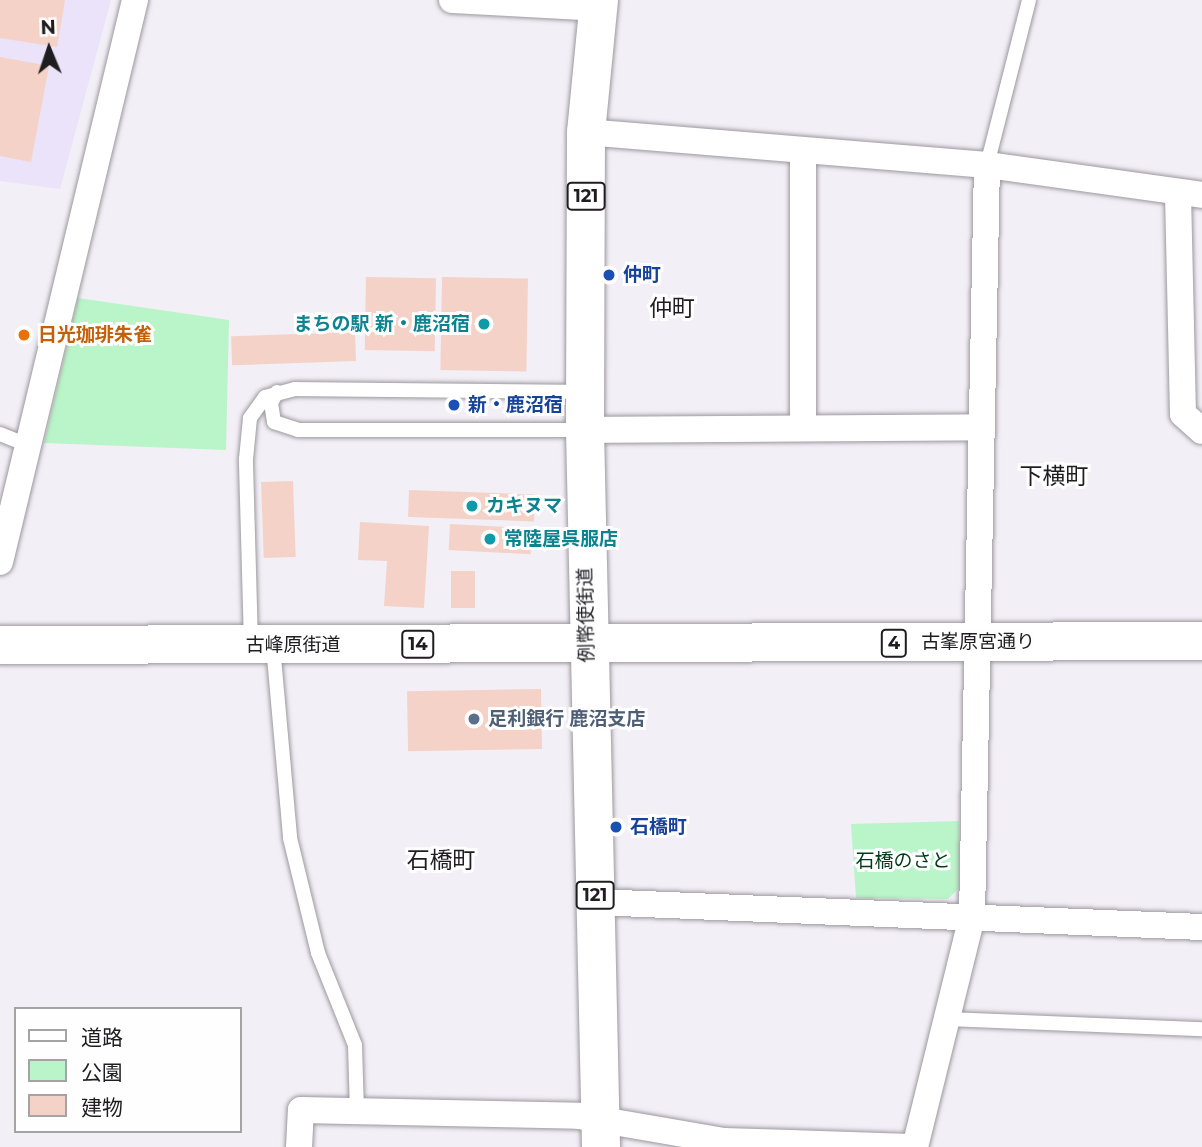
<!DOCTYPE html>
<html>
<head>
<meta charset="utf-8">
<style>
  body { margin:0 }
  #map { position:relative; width:1202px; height:1147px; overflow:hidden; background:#f3eff6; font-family:Montserrat,"Noto Sans JP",sans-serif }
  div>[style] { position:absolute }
  .education>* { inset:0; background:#eae3f9 }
  .green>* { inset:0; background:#b9f5c8 }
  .building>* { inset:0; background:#f5d2c7; transform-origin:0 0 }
  .roads { filter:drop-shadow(0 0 2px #9c989e) drop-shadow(0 0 2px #9c989e) }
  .service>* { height:14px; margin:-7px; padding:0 7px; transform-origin:7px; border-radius:7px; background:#fff }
  .minor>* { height:26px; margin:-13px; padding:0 13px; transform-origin:13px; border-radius:13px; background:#fff }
  .primary>* { height:38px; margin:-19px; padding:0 19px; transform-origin:19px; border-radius:19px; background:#fff }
  .trunk>* { height:38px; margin:-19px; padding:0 19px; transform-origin:19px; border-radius:19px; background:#fff }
  .dots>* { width:19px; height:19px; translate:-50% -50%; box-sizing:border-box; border:4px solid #fefefe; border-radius:50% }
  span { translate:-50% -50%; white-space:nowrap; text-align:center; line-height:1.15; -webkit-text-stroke:6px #fefefe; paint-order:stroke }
  .shield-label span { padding:2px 5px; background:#fefefe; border:2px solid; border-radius:5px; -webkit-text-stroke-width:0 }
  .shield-label { font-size:18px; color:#1f1d20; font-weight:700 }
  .transit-label { font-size:19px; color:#164399; font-weight:700 }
  .left { translate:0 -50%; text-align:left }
  .culture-label { font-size:19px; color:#0d838f; font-weight:700 }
  .right { translate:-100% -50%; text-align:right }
  .food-label { font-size:19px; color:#c56008; font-weight:700 }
  .street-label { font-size:19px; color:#1f1d20 }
  .service-label { font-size:19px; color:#4e5e75; font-weight:700 }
  .park-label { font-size:19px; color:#003a19 }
  .quarter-label { font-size:23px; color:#1f1d20 }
  .legend { position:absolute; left:14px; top:1007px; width:228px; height:126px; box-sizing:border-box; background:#fefefe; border:2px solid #a5a4a5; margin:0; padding:9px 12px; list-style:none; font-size:21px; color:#1f1d20 }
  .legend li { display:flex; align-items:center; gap:14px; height:35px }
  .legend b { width:35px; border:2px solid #a5a4a5 }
  .north { position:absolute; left:14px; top:14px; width:70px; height:70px; -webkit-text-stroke:5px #fefefe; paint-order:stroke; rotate:358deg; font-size:19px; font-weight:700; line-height:28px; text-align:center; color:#1f1d20 }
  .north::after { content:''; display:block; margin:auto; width:24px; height:32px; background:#1f1d20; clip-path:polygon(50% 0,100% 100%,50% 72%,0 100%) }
</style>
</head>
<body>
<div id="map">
  <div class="education">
    <div style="clip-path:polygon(0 0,111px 0,60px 189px,0 181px)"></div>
  </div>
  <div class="green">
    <div style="clip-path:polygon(78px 298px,229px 320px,226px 450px,44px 443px)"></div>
    <div style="clip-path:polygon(959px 821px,961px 886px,948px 899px,856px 898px,851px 824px)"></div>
  </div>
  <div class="building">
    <div style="clip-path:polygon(0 0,65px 0,57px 47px,0 38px)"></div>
    <div style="clip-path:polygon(0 57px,49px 66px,31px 162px,0 156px)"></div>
    <div style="left:366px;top:277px;width:70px;height:73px;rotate:1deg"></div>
    <div style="left:442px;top:277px;width:86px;height:93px;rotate:1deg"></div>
    <div style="left:355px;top:332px;width:29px;height:124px;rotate:88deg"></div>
    <div style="left:293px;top:481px;width:76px;height:32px;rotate:88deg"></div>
    <div style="left:409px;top:490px;width:126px;height:27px;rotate:2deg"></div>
    <div style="clip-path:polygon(360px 522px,429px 526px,424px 608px,384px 606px,387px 561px,358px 560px)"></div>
    <div style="left:450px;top:524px;width:82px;height:26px;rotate:3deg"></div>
    <div style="left:451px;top:571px;width:24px;height:37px"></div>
    <div style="left:541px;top:689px;width:60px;height:134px;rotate:89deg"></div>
  </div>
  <div class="roads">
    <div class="service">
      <div style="left:987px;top:165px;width:170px;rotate:-75.7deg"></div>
      <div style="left:277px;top:392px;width:13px;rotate:119deg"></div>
      <div style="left:271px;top:403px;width:19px;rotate:81deg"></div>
      <div style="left:274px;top:422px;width:25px;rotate:18deg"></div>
      <div style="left:298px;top:430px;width:284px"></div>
      <div style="left:0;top:434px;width:27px;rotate:22deg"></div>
      <div style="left:251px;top:643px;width:184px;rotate:-91.6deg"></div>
      <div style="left:246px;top:459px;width:41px;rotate:-84.4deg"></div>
      <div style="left:250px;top:418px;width:26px;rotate:-54deg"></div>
      <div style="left:265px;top:397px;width:31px;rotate:-15deg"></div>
      <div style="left:295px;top:389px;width:289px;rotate:0.6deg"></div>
      <div style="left:273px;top:646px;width:193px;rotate:84.9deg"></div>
      <div style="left:290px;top:838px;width:118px;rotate:76.3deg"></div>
      <div style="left:318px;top:953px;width:99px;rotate:68.1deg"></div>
      <div style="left:355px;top:1045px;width:67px;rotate:88.3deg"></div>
      <div style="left:948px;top:1019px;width:254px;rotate:2.3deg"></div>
    </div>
    <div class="minor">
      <div style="left:452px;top:0;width:146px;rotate:3.1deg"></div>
      <div style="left:586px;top:132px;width:402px;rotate:4.7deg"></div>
      <div style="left:987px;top:165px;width:217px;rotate:7.9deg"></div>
      <div style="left:1178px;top:194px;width:220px;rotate:88.7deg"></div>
      <div style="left:1183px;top:414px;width:25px;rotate:42deg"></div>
      <div style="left:803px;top:427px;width:275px;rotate:-90deg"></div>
      <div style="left:585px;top:430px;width:396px;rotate:-0.4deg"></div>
      <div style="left:0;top:562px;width:578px;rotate:-76.49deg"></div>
      <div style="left:595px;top:902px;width:608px;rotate:2.36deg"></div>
      <div style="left:299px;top:1147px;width:37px;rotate:-87deg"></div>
      <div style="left:301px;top:1110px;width:278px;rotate:1.2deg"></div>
      <div style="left:579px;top:1116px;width:147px;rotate:9.8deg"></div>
      <div style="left:724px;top:1141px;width:187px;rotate:1.8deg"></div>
      <div style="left:915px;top:1147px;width:237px;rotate:-76.1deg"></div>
      <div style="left:972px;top:917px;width:752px;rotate:-88.86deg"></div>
    </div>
    <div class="primary">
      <div style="left:0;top:645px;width:1202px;rotate:-0.19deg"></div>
    </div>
    <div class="trunk">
      <div style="left:599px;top:0;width:133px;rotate:95.6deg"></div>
      <div style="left:586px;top:132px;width:298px;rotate:90.2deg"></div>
      <div style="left:585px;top:430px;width:717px;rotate:88.72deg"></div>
    </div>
  </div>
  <div class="dots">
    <div style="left:609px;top:275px;background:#1a4fb4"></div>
    <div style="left:484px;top:324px;background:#0f9aa8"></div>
    <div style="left:24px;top:335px;background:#e8710a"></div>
    <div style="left:454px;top:405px;background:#1a4fb4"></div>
    <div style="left:472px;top:506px;background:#0f9aa8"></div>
    <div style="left:490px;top:539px;background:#0f9aa8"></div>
    <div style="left:474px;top:719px;background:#5c6f8a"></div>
    <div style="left:616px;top:827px;background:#1a4fb4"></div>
  </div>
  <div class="shield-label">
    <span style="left:586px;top:196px">121</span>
    <span style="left:894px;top:643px">4</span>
    <span style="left:418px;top:644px">14</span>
    <span style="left:595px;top:895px">121</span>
  </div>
  <div class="transit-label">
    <span class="left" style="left:623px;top:275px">仲町</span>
    <span class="left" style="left:468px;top:405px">新・鹿沼宿</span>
    <span class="left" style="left:630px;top:827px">石橋町</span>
  </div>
  <div class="culture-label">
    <span class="right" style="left:470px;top:324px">まちの駅 新・鹿沼宿</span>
    <span class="left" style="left:486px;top:506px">カキヌマ</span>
    <span class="left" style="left:504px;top:539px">常陸屋呉服店</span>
  </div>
  <div class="food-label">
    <span class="left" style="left:38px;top:335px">日光珈琲朱雀</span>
  </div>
  <div class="street-label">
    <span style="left:586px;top:615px;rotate:-91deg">例幣使街道</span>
    <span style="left:978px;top:642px">古峯原宮通り</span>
    <span style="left:293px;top:645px">古峰原街道</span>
  </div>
  <div class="service-label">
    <span class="left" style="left:488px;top:719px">足利銀行 鹿沼支店</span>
  </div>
  <div class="park-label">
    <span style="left:903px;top:861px">石橋のさと</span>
  </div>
  <div class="quarter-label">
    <span style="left:672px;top:308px">仲町</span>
    <span style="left:1054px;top:476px">下横町</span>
    <span style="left:441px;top:860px">石橋町</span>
  </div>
  <ul class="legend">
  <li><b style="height:9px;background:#fff"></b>道路</li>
  <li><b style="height:19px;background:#b9f5c8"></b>公園</li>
  <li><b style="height:19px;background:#f5d2c7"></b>建物</li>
  </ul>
  <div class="north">N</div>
</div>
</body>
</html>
